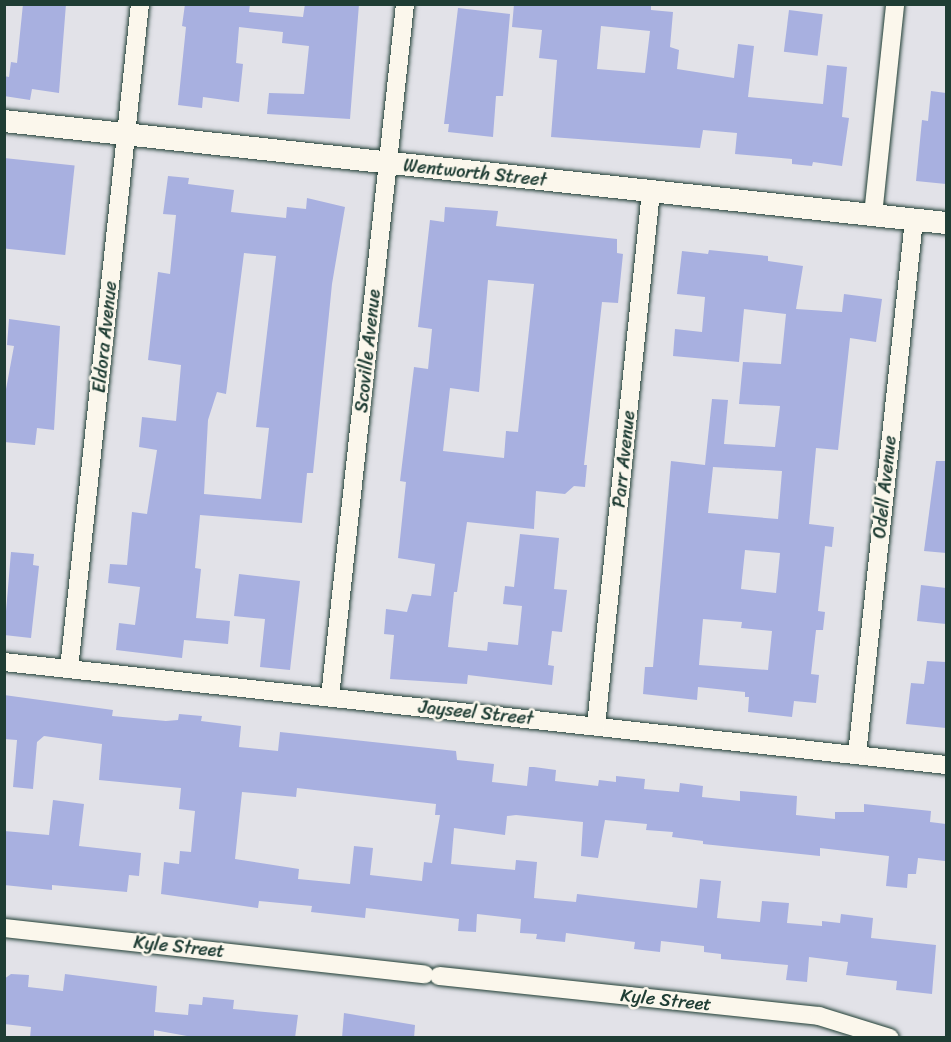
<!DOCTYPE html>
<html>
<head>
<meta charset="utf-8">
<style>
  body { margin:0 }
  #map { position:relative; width:951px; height:1042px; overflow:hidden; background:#e2e2e8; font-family:Sriracha,sans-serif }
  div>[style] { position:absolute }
  .building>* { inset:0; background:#a8b0e0; transform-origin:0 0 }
  .roads { filter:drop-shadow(0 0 2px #1f3d34) drop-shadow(0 0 2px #1f3d34) }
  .minor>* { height:18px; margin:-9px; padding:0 9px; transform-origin:9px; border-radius:9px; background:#fbf7ec }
  .tertiary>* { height:22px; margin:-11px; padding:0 11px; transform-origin:11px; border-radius:11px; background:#fbf7ec }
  span { translate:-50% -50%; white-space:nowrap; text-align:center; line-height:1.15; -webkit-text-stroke:5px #fbf7ec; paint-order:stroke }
  .street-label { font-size:18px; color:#1f3d34 }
  .frame { position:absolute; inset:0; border:6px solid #1f3d34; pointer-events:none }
</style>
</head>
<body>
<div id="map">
  <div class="building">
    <div style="clip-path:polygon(23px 4px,66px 4px,59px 93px,32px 89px,30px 100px,4px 96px,4px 76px,9px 77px,11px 62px,17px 63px)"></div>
    <div style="clip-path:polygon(185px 4px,250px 4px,249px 12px,303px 17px,305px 4px,359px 4px,350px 119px,267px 114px,269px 93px,304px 94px,309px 46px,282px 43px,283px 32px,239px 27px,236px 63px,243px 64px,239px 102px,203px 97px,202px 108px,178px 105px,186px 27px,182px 26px)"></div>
    <div style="clip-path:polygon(evenodd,514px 4px,651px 4px,651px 10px,673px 12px,670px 47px,679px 50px,677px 69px,734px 78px,738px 44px,754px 46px,748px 97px,823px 104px,827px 65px,847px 67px,842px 117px,849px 118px,842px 166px,813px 162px,812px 166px,792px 164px,792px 159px,735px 154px,737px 133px,703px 130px,700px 148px,551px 137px,557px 60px,539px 58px,542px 30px,512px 27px,514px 4px,601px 26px,650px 31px,645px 73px,597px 69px,601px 26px)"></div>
    <div style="clip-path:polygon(458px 8px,510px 14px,503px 96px,496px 96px,493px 137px,448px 132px,449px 124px,444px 124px)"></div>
    <div style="left:789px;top:10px;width:34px;height:42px;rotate:7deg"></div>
    <div style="clip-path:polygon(931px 91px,946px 93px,946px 184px,916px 181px,922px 120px,928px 121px)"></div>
    <div style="left:4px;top:158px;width:71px;height:90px;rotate:6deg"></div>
    <div style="clip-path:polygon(evenodd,168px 176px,189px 178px,188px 184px,234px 190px,231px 212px,286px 218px,287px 207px,306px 209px,307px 198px,345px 207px,332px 284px,313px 473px,307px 473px,302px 523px,200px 515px,195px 568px,201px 569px,196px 618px,230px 621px,228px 644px,184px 640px,182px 658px,116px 650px,119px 623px,135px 625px,140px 587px,108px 583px,110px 564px,127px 565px,132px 512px,147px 514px,157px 450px,139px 447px,142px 417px,176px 421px,181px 365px,148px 360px,158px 272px,170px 274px,176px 215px,163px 214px,168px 176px,244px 253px,276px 256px,256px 427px,269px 428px,261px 499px,204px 494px,208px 420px,217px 392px,226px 394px,244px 253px)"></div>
    <div style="clip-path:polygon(evenodd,445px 207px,498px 211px,496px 226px,617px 239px,617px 253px,623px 254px,618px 303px,602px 302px,584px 465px,587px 465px,585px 487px,574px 486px,565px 494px,536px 491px,534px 529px,467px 522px,457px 592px,454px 592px,448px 647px,487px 651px,488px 642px,518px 645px,522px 606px,503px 604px,505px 586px,514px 587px,520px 534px,559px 538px,554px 589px,567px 590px,562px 632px,552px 631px,548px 665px,554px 666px,552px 685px,468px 675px,467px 684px,390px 679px,394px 635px,384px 634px,386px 609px,407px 612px,412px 594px,431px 596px,435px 564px,398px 558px,406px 482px,400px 481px,414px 367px,428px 369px,432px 329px,418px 327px,430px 220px,444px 222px,445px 207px,488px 280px,534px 284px,518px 432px,506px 431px,504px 458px,443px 451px,450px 388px,479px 392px,488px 280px)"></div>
    <div style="clip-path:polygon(evenodd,709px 250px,768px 256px,768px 261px,803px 266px,796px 309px,842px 312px,844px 294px,882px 299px,876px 342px,850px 338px,838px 450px,816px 448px,809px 524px,834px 527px,832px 547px,825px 546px,818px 611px,825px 612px,823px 630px,816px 630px,811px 674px,819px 675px,816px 703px,794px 701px,792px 717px,748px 712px,749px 697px,745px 697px,745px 692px,698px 687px,697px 700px,643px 694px,645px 667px,653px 667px,671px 461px,705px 465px,712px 399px,728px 400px,724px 444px,775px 447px,780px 406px,739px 404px,743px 362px,781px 364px,786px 314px,744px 309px,739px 362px,673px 356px,675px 329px,702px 332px,705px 297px,677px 294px,682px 251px,708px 254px,709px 250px,713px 467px,782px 471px,778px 519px,708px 513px,713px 467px,709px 250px,745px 550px,780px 553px,776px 593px,741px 589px,745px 550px,709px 250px,703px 619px,742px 622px,741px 628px,772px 631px,768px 670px,699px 665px,703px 619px)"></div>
    <div style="clip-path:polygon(9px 319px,60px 326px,54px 430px,37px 428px,35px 445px,4px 442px,4px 400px,14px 346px,7px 345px)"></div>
    <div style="clip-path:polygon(936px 461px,946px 461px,946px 553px,924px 551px)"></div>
    <div style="clip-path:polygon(11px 552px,34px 554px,33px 565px,39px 566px,31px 638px,4px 635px)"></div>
    <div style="clip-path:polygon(239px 574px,300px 581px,290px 670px,260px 667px,265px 619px,234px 616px)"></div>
    <div style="clip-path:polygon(921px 585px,946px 588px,946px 624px,917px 621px)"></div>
    <div style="clip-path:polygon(927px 661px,946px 662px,946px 728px,906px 724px,911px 683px,924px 684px)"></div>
    <div style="clip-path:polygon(evenodd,4px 695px,113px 710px,112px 716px,166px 721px,178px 720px,179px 714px,202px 716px,201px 721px,241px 726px,239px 747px,278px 751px,280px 732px,456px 751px,457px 760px,494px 764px,492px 782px,527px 786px,529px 767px,534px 767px,556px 770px,555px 781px,598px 786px,599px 780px,616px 782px,616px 776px,645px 779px,644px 789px,679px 792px,680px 783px,703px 786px,702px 797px,740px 801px,740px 791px,797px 796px,796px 815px,835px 819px,835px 812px,864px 812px,864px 804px,931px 811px,930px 822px,946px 824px,945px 861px,918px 858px,916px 874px,908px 874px,907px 888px,886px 886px,889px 856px,820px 848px,820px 856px,703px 844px,703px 841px,672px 837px,673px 832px,646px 830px,647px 824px,605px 820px,598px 858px,581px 856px,583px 822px,516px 815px,507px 816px,505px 835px,454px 828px,451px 864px,515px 870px,516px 860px,537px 862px,534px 898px,576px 902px,577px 894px,697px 908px,700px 879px,721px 881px,717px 918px,760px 922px,762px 901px,789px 903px,787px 923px,822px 926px,822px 921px,840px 923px,841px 914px,873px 918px,871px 938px,936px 945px,932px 994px,896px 990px,897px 981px,846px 975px,848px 962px,809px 957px,807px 982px,786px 980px,788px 965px,721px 959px,721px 954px,704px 952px,704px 946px,661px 941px,660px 952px,634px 949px,635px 942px,566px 933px,565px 942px,536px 939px,537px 934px,520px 933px,521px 919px,477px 914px,476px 932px,458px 931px,459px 919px,366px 908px,365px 918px,311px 912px,312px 906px,259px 901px,258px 908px,161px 894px,164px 862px,179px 864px,180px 851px,191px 852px,195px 811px,179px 809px,181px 788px,99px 780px,102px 744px,44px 736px,37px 742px,33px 789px,13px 787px,17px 740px,4px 739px,4px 695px,297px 788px,436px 804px,435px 815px,440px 815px,432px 863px,424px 862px,422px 881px,370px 875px,373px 848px,354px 846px,350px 884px,298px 879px,299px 869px,235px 859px,242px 792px,296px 797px,297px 788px)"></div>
    <div style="clip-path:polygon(53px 800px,84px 804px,79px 846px,141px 853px,139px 876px,129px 875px,127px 892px,52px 885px,52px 890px,4px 885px,4px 831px,49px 835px)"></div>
    <div style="clip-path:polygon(11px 974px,29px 975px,28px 987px,63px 991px,65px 974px,157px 986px,155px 1012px,188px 1015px,189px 1004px,202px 1005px,203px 997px,234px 1000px,233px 1009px,298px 1015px,295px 1038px,198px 1038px,154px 1030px,154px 1038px,30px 1038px,31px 1027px,4px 1024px,4px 979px)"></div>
    <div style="clip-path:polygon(344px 1013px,415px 1025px,414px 1038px,342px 1038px)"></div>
  </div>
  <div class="roads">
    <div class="minor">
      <div style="left:873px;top:215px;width:212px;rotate:-84deg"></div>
      <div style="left:4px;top:662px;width:948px;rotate:6.24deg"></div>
      <div style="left:69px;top:669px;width:669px;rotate:-83.91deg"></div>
      <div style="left:330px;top:697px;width:697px;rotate:-83.82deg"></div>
      <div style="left:596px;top:726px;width:538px;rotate:-84.13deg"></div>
      <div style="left:857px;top:755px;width:538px;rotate:-83.92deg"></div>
      <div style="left:4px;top:928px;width:423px;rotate:6.3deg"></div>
      <div style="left:439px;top:976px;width:382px;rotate:6deg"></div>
      <div style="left:819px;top:1016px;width:74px;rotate:17.2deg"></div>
    </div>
    <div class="tertiary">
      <div style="left:4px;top:121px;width:948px;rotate:6.18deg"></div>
    </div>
  </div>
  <div class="street-label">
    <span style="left:475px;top:173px;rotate:6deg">Wentworth Street</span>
    <span style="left:105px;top:337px;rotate:-84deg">Eldora Avenue</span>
    <span style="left:368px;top:351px;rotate:-84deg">Scoville Avenue</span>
    <span style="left:624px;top:459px;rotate:-84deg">Parr Avenue</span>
    <span style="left:885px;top:487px;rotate:-84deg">Odell Avenue</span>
    <span style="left:476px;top:713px;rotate:6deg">Jayseel Street</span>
    <span style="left:179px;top:947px;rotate:6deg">Kyle Street</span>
    <span style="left:666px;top:1000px;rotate:6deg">Kyle Street</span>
  </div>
  <div class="frame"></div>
</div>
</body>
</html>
